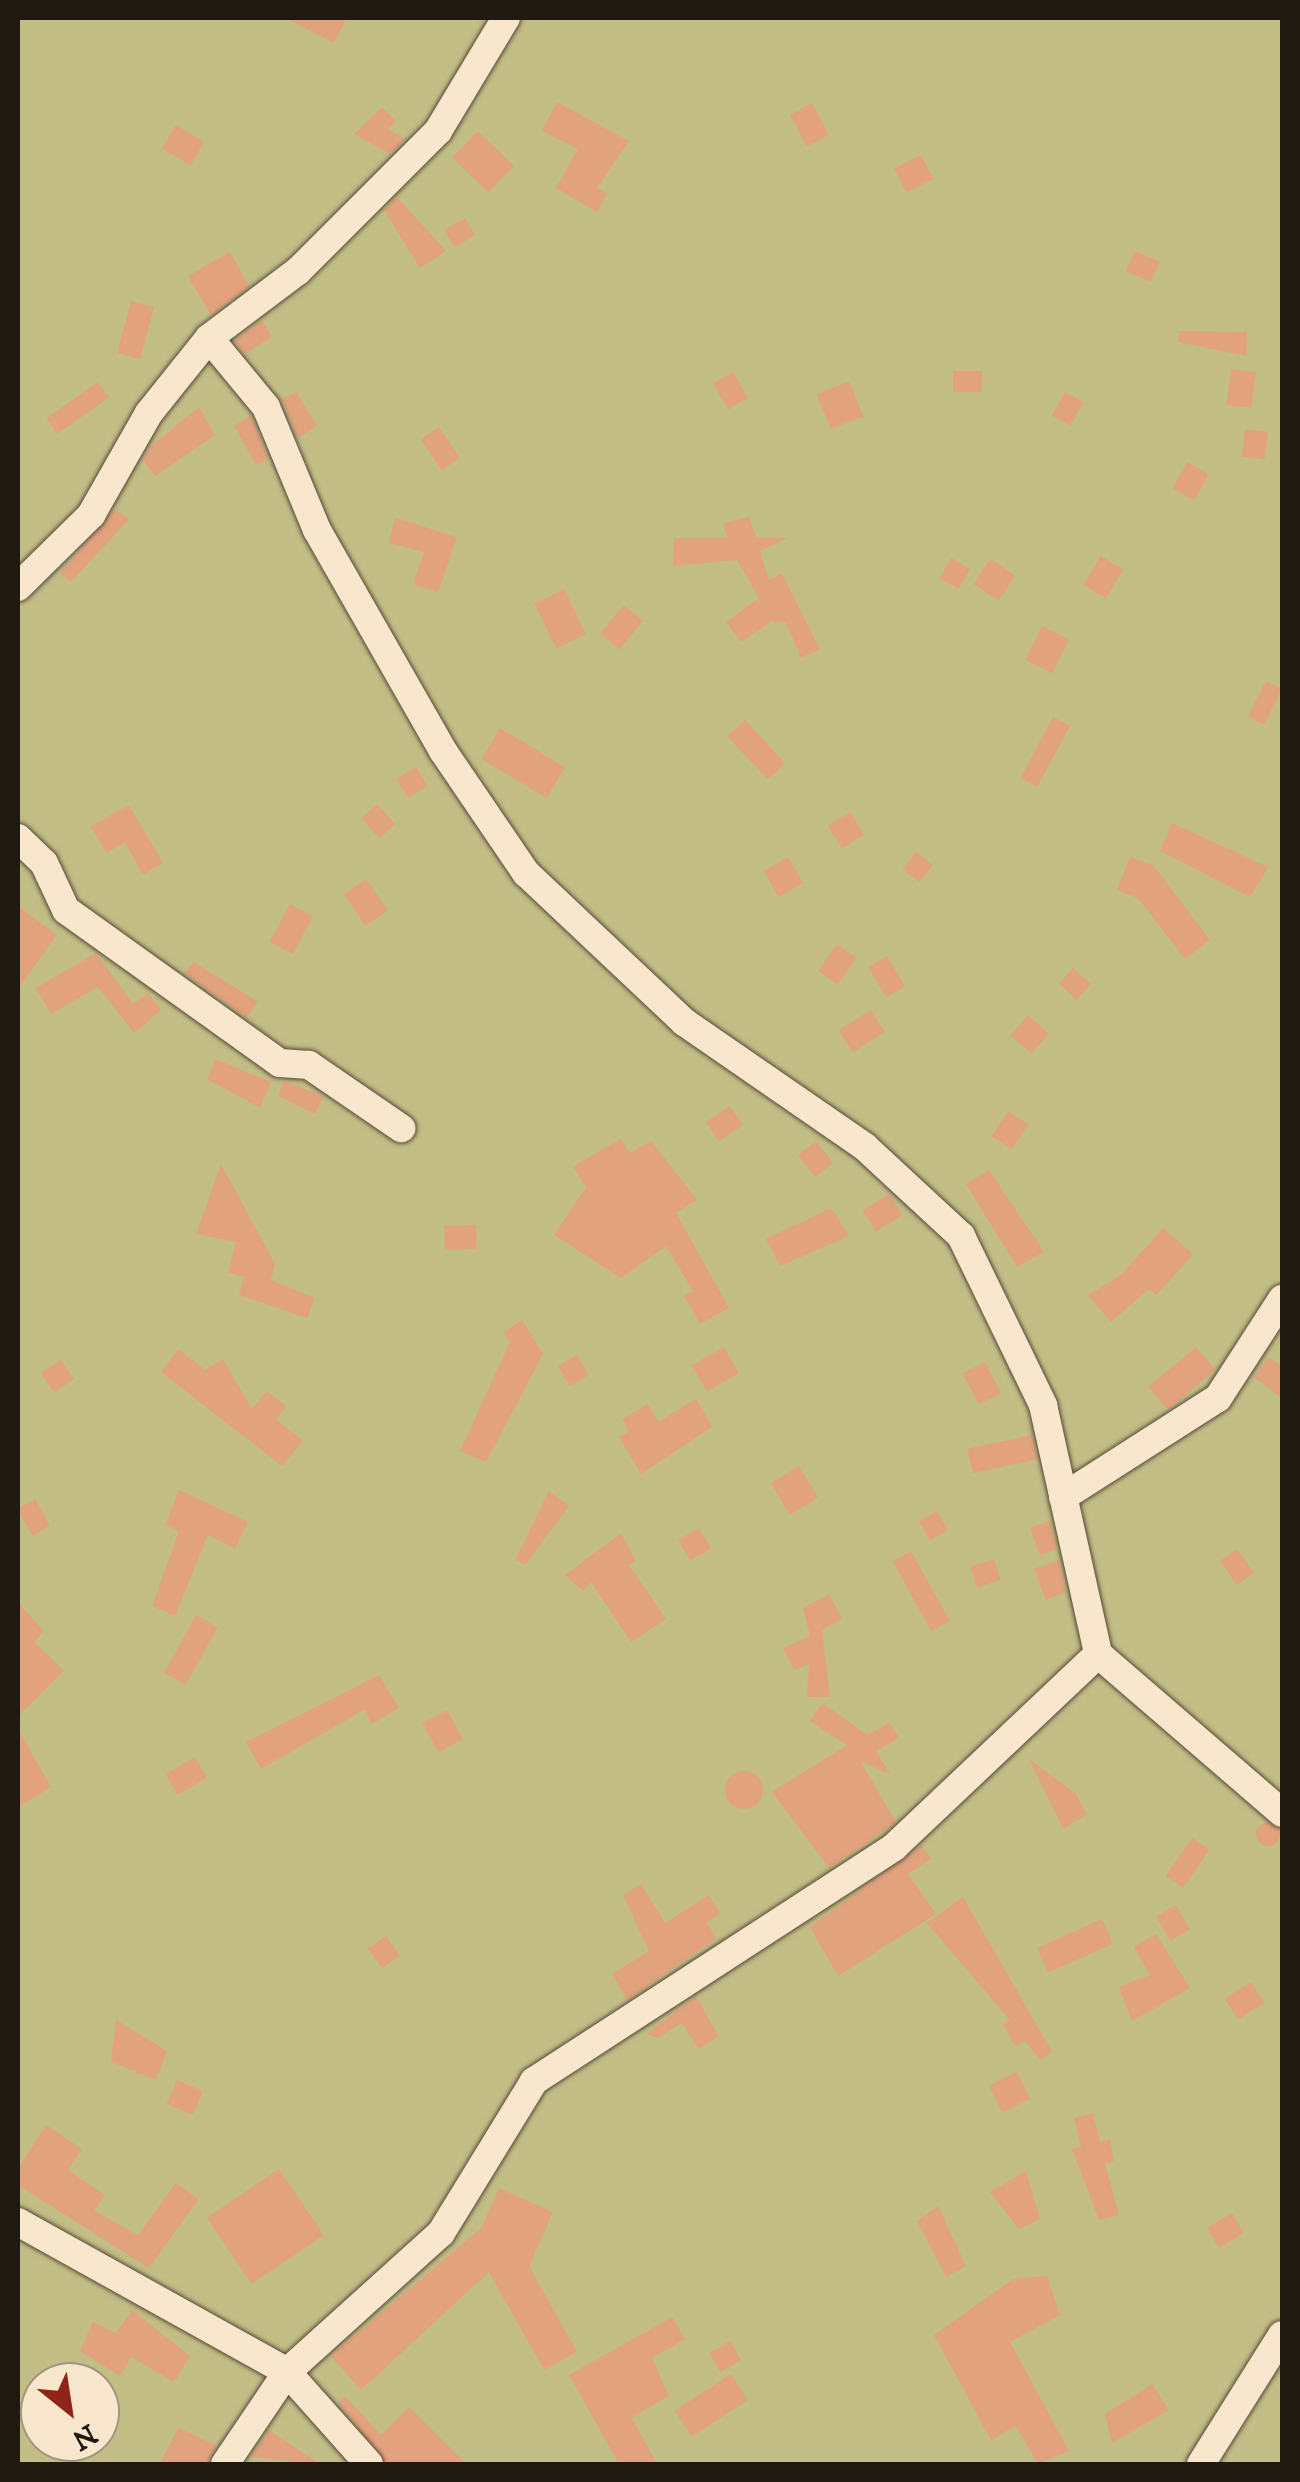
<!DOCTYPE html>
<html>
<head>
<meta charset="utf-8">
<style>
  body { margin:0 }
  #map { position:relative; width:1300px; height:2482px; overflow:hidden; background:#f5dab0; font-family:"IM FELL DW Pica",serif }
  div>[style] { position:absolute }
  .green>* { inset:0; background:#c3bd86 }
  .building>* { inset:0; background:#e3a27e; transform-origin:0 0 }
  .round { border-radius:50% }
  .roads { filter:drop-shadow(0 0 2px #554937) drop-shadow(0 0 2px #554937) }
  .street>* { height:28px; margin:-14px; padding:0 14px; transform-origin:14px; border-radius:14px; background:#f8e7cc }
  span { translate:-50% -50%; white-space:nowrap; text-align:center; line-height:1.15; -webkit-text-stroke:10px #f8e7cc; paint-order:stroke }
  .frame { position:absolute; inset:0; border:20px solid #20190f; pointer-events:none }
  .north { position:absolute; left:20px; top:2362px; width:100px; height:100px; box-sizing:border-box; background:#f8e7cc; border:2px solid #a29580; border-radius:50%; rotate:150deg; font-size:28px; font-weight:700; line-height:40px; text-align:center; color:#20190f }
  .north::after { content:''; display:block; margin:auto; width:35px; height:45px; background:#8f2418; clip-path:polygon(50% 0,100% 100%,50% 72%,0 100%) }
</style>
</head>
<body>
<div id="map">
  <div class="green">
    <div style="clip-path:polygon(evenodd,18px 18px,1282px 18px,1282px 2464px,18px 2464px,18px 18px,40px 2382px,100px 2382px,100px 2442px,40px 2442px,40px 2382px)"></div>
  </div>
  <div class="building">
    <div style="clip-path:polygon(285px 18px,347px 18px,334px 43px)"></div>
    <div style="clip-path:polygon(557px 102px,629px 141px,597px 188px,607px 194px,597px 212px,556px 188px,578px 149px,542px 131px)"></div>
    <div style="left:812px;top:103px;width:36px;height:25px;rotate:62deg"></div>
    <div style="clip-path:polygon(382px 107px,396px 121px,388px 129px,405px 139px,390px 154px,354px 134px)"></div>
    <div style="left:176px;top:125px;width:33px;height:27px;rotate:31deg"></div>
    <div style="left:478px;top:131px;width:50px;height:37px;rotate:44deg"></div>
    <div style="left:921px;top:155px;width:27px;height:30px;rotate:63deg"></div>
    <div style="clip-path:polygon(397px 197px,446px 251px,420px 268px,384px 210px)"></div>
    <div style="left:465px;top:218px;width:20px;height:24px;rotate:60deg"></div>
    <div style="left:1135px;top:251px;width:27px;height:22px;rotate:24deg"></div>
    <div style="clip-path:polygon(230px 252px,249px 286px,211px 315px,188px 276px)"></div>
    <div style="left:131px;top:301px;width:24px;height:54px;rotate:15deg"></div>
    <div style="clip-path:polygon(262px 320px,272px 337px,245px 354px,234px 341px)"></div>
    <div style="clip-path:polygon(1179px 331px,1247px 332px,1246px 356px,1178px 342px)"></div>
    <div style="left:1231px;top:369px;width:25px;height:36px;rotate:7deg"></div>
    <div style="left:982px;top:371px;width:21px;height:29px;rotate:90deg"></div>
    <div style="left:733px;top:372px;width:30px;height:23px;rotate:60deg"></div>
    <div style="left:849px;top:381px;width:38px;height:35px;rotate:68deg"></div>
    <div style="left:98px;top:382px;width:19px;height:63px;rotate:55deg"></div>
    <div style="clip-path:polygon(296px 392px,317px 426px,298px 438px,282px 399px)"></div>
    <div style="left:1065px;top:392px;width:21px;height:27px;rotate:29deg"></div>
    <div style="clip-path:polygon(199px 407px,215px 435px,155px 476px,143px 460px,150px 447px)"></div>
    <div style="clip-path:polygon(251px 416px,268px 459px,256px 465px,234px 426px)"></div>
    <div style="left:439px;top:427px;width:37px;height:22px;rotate:56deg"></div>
    <div style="left:1245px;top:429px;width:23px;height:28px;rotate:7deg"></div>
    <div style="left:1187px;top:462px;width:25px;height:30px;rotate:29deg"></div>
    <div style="clip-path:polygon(115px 509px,129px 519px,71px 582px,60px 573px)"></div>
    <div style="clip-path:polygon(749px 516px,756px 538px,788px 538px,760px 551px,769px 580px,782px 573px,820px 649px,801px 658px,786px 622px,772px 621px,741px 642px,726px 622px,759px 598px,737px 560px,673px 566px,674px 538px,728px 538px,723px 524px)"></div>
    <div style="clip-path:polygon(395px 518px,457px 537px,438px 593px,413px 584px,424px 552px,389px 543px)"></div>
    <div style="left:1101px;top:556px;width:26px;height:34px;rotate:31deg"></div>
    <div style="left:951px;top:558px;width:22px;height:23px;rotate:30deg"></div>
    <div style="left:990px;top:559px;width:30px;height:30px;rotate:33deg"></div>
    <div style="left:564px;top:589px;width:50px;height:33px;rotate:64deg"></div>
    <div style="left:624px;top:605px;width:25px;height:37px;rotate:40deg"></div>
    <div style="left:1042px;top:626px;width:30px;height:38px;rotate:26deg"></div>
    <div style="left:1266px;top:681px;width:18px;height:40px;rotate:27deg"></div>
    <div style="left:1053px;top:717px;width:19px;height:69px;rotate:28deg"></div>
    <div style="left:745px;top:720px;width:59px;height:24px;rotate:47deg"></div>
    <div style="left:500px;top:728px;width:76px;height:36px;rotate:31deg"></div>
    <div style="left:416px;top:767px;width:22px;height:23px;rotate:58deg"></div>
    <div style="left:377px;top:804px;width:27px;height:21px;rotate:48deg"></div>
    <div style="clip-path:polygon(129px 805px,163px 863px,143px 875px,125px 842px,106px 853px,91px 826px)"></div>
    <div style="left:850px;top:812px;width:27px;height:26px;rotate:59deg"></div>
    <div style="clip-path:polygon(1172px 823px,1268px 867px,1250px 897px,1160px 851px)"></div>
    <div style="left:916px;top:852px;width:21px;height:22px;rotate:37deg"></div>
    <div style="left:788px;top:857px;width:30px;height:28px;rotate:60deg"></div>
    <div style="clip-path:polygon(1130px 857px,1153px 865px,1210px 940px,1185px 959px,1138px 898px,1117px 890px)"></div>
    <div style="left:366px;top:879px;width:38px;height:27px;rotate:55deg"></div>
    <div style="left:290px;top:904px;width:26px;height:43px;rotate:28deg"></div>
    <div style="clip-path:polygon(18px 906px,57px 935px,18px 989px)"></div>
    <div style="left:837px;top:944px;width:24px;height:33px;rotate:35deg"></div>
    <div style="clip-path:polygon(96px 953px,133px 1004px,148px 993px,161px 1010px,134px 1033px,98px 987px,51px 1014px,36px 988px)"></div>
    <div style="left:887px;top:956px;width:35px;height:22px;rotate:59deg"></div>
    <div style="clip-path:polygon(194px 962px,258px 1002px,247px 1018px,184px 973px)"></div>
    <div style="left:1073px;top:968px;width:24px;height:21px;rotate:42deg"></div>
    <div style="left:871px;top:1010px;width:26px;height:38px;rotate:58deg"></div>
    <div style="left:1028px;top:1015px;width:28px;height:27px;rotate:41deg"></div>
    <div style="clip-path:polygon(215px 1059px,271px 1082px,260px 1108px,207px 1079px)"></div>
    <div style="clip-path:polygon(284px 1081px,323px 1096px,315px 1114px,278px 1096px)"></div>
    <div style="left:730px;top:1106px;width:23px;height:29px;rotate:56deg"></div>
    <div style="left:1008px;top:1111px;width:24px;height:30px;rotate:33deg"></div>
    <div style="clip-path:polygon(620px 1139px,630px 1153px,651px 1141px,697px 1200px,676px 1213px,729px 1308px,700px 1324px,684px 1296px,693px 1291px,666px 1246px,621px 1278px,554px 1235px,586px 1187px,573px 1167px)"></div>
    <div style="left:816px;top:1141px;width:28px;height:23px;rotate:52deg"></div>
    <div style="clip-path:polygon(221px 1164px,275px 1264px,271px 1280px,315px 1298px,307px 1318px,239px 1295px,244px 1277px,228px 1273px,236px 1242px,196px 1234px)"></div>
    <div style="clip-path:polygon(989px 1170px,1044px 1252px,1017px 1267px,966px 1184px)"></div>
    <div style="left:889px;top:1194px;width:25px;height:31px;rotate:58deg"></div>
    <div style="clip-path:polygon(831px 1208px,849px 1236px,780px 1266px,766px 1239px)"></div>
    <div style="left:476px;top:1225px;width:24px;height:32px;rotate:88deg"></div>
    <div style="clip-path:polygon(1163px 1228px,1193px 1254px,1157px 1295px,1149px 1289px,1111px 1322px,1088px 1295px,1120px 1276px)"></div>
    <div style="clip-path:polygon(522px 1320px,543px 1354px,486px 1462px,460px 1451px,510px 1342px,504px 1332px)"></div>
    <div style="left:724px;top:1347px;width:30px;height:37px;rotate:60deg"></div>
    <div style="left:1196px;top:1347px;width:30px;height:62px;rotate:50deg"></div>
    <div style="clip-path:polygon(178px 1349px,205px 1370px,223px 1359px,252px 1409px,267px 1391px,286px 1406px,276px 1419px,303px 1441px,282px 1466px,161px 1372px)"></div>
    <div style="left:577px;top:1355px;width:23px;height:22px;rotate:59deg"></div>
    <div style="clip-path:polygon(1269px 1357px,1282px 1366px,1282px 1398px,1254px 1377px)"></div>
    <div style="left:61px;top:1360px;width:23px;height:24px;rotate:56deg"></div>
    <div style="left:985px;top:1362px;width:35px;height:25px;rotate:63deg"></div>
    <div style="clip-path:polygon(696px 1399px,712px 1427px,641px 1474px,619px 1437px,629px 1431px,622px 1419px,648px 1404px,658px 1422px)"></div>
    <div style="left:1032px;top:1435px;width:25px;height:66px;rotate:78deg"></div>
    <div style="left:799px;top:1466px;width:37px;height:33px;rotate:59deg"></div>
    <div style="clip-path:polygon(179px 1490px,248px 1522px,235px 1549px,208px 1535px,175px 1616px,152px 1606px,179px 1531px,165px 1525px)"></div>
    <div style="clip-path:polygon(549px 1491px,569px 1506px,525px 1565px,515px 1560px)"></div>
    <div style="left:35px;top:1499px;width:31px;height:20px;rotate:61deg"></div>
    <div style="left:937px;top:1511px;width:22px;height:21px;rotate:60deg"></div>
    <div style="clip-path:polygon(1050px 1521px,1057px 1549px,1040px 1555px,1030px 1528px)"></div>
    <div style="left:699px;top:1528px;width:24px;height:24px;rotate:60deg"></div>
    <div style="clip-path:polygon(621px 1533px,636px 1561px,629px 1565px,666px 1619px,631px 1642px,591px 1582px,583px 1591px,565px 1575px)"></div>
    <div style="left:1237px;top:1549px;width:29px;height:21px;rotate:54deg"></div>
    <div style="left:911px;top:1551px;width:80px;height:21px;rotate:61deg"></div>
    <div style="left:994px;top:1559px;width:22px;height:25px;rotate:72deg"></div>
    <div style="clip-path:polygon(1059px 1560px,1066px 1592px,1046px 1600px,1034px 1569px)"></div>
    <div style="clip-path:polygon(829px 1594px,842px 1619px,822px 1630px,830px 1697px,807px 1697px,809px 1664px,794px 1670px,783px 1648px,810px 1636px,803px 1608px)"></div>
    <div style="clip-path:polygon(18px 1603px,44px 1631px,34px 1642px,64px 1671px,18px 1716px)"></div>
    <div style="left:196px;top:1615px;width:25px;height:66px;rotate:29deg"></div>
    <div style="clip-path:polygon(379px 1675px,399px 1708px,372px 1724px,364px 1710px,261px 1769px,246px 1742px)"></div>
    <div style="clip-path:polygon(822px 1703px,867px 1735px,890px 1723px,899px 1738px,876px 1751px,890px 1774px,860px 1761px,896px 1822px,829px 1868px,772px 1792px,847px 1745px,810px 1721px)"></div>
    <div style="left:447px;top:1710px;width:33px;height:28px;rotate:61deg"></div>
    <div style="clip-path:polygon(18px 1729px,51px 1787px,18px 1807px)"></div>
    <div style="left:195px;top:1757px;width:24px;height:34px;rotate:60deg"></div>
    <div style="clip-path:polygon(1029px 1759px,1075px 1793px,1087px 1814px,1063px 1829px)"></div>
    <div class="round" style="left:725px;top:1771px;width:38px;height:38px"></div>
    <div class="round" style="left:1256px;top:1822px;width:24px;height:24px"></div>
    <div style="left:1192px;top:1838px;width:21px;height:46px;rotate:35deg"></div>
    <div style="clip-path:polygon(922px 1845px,931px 1859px,908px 1874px,936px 1914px,838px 1976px,810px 1927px)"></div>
    <div style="clip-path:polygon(641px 1884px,665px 1923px,709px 1895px,720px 1914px,707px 1922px,716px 1938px,627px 2000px,612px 1974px,649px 1951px,623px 1895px)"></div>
    <div style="clip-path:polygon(963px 1897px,1052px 2052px,1040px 2060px,1025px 2041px,1015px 2046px,1003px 2024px,1010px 2020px,927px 1923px)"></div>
    <div style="left:1176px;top:1905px;width:28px;height:23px;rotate:60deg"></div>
    <div style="left:1102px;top:1919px;width:27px;height:71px;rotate:66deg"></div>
    <div style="clip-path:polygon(1156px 1934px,1190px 1988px,1132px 2021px,1119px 1987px,1150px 1975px,1134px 1947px)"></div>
    <div style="left:386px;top:1936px;width:24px;height:22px;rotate:55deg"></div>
    <div style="left:1251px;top:1982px;width:25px;height:31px;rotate:58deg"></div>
    <div style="clip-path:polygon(696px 1996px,719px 2037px,698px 2049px,682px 2023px,658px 2038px,647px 2034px)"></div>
    <div style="clip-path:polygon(116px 2020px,167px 2051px,156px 2080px,111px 2062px)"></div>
    <div style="left:1017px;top:2072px;width:30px;height:31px;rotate:64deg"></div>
    <div style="left:177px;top:2080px;width:28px;height:26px;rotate:23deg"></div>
    <div style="clip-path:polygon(1093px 2113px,1100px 2142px,1110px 2139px,1114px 2161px,1105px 2163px,1119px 2215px,1099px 2220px,1072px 2149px,1081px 2147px,1074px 2118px)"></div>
    <div style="clip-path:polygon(46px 2125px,82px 2149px,68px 2170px,105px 2195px,94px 2211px,138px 2235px,176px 2183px,199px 2199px,149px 2268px,18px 2185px,18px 2169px)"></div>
    <div style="left:279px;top:2169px;width:80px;height:87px;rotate:56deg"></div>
    <div style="clip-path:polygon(1026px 2171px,1040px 2219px,1019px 2229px,990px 2192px)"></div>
    <div style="clip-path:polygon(499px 2188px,553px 2212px,529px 2266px,577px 2352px,544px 2370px,489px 2272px,361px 2390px,331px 2356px,481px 2228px)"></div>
    <div style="clip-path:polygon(938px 2206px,966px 2266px,946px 2277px,917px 2221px)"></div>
    <div style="left:1232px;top:2213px;width:23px;height:29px;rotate:59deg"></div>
    <div style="clip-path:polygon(1047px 2276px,1060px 2315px,1010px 2342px,1069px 2451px,1038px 2464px,1016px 2426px,991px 2440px,934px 2335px,1013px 2279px)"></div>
    <div style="clip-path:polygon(132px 2310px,190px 2356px,174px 2382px,131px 2357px,120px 2376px,80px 2351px,93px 2322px,116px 2333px)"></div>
    <div style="clip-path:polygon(672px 2317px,685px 2339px,652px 2358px,669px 2396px,632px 2418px,657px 2464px,619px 2464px,569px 2375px)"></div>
    <div style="left:730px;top:2341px;width:22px;height:24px;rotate:60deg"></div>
    <div style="left:731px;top:2374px;width:31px;height:67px;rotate:57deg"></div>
    <div style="clip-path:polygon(1152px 2384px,1169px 2410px,1112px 2443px,1105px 2414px)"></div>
    <div style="clip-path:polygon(345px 2396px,381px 2435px,409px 2407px,466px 2464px,386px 2464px,338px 2403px)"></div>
    <div style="clip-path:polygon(178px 2428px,216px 2445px,207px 2464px,160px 2464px)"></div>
    <div style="clip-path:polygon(269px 2430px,320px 2464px,251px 2457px)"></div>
  </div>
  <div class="roads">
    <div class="street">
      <div style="left:209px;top:338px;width:89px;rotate:50.4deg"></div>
      <div style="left:266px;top:407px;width:133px;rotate:67.5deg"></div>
      <div style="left:317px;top:530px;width:254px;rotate:60.3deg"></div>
      <div style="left:443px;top:751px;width:148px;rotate:55.8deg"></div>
      <div style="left:526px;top:873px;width:217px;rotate:43.3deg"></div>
      <div style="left:684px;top:1022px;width:220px;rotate:34.6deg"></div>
      <div style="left:865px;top:1147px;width:131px;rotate:42.8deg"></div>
      <div style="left:961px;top:1236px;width:188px;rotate:64.1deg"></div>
      <div style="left:1043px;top:1405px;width:255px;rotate:77.5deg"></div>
      <div style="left:1098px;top:1654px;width:243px;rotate:40.8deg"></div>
      <div style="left:18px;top:587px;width:103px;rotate:-44.6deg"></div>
      <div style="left:91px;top:515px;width:117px;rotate:-60.4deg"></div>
      <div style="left:149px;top:413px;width:96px;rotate:-51.3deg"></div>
      <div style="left:209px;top:338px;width:111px;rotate:-37deg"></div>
      <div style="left:298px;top:271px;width:198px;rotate:-45deg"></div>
      <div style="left:438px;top:131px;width:132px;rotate:-59deg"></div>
      <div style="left:18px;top:838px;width:36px;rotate:44deg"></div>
      <div style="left:44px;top:863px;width:52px;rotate:64.9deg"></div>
      <div style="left:66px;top:910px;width:263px;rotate:35.6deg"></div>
      <div style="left:280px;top:1063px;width:29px;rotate:4deg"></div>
      <div style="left:309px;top:1065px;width:112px;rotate:34.4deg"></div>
      <div style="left:1063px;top:1497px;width:184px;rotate:-32.6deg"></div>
      <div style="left:1218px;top:1398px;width:118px;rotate:-57.1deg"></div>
      <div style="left:18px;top:2222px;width:308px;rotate:29.1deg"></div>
      <div style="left:287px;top:2372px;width:123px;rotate:48.3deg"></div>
      <div style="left:225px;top:2464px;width:111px;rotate:-56deg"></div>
      <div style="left:287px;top:2372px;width:207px;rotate:-42.1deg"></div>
      <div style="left:441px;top:2233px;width:178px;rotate:-58.5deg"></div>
      <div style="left:534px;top:2081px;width:429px;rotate:-33deg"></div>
      <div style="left:894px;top:1847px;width:281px;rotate:-43.4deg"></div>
      <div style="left:1201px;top:2464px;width:152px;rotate:-57.9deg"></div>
    </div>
  </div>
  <div class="frame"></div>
  <div class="north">N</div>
</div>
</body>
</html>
